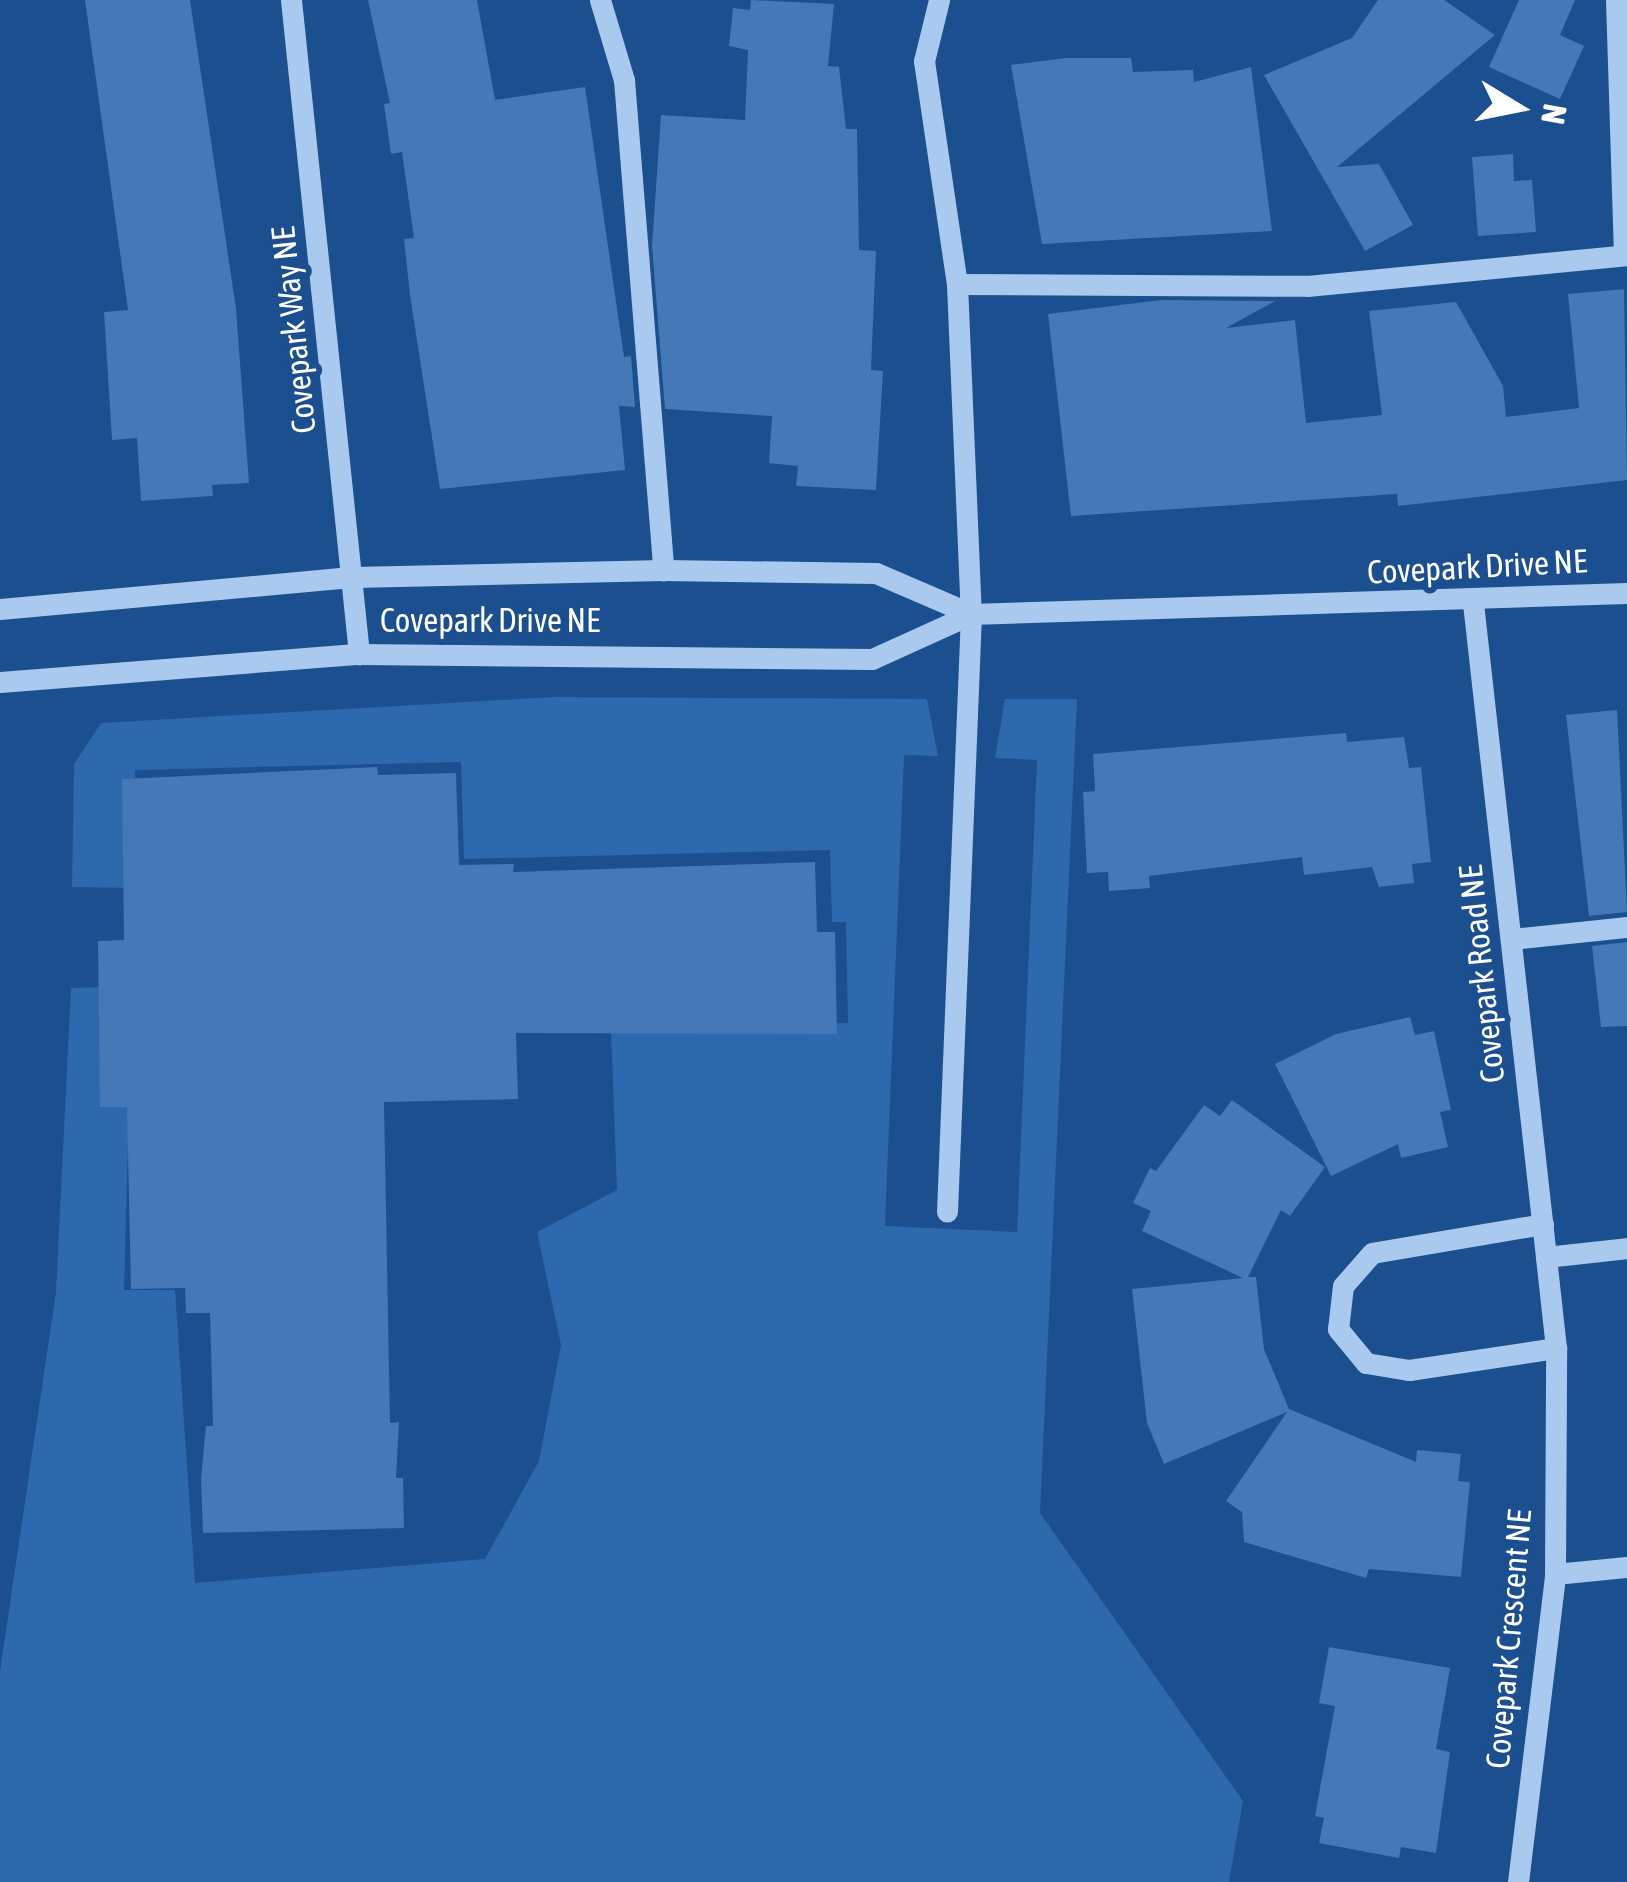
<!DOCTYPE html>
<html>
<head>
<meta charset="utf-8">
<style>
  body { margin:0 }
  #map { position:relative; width:1627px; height:1882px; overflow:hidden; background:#1b4f8f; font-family:"Asap Condensed",sans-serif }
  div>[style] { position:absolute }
  .green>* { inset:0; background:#2e69ad }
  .building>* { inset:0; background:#4478b7 }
  .minor>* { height:21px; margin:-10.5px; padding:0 10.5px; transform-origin:10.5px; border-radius:10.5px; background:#a9c9ee }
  span { translate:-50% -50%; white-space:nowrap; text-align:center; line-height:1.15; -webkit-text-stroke:12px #1b4f8f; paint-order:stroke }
  .street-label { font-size:33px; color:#fff }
  .north { position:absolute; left:1459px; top:48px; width:120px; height:120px; -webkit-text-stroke:9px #1b4f8f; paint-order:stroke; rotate:100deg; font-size:33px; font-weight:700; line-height:48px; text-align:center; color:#fff }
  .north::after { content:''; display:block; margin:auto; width:42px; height:54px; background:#fff; clip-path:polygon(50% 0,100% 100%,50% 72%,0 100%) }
</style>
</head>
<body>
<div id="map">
  <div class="green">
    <div style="clip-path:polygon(554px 697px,927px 699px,938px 756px,904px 755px,885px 1226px,1017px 1232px,1037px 760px,995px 758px,1005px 699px,1077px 699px,1040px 1513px,1243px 1801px,1229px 1882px,0 1882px,0 1671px,56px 1292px,71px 988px,107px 987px,129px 1106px,124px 1290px,175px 1290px,195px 1583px,485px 1559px,539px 1461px,561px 1345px,537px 1232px,617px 1190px,611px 1030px,848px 1023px,846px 922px,832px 922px,830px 850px,464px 859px,461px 762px,135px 770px,137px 888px,72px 887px,74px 764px,101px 723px)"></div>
  </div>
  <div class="building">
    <div style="clip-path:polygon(85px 0,190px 0,236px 309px,249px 483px,212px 485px,213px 496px,141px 501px,137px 438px,112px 440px,104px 312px,128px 310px)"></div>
    <div style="clip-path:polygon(368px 0,477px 0,495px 100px,585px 87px,624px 357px,631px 356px,635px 407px,619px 406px,625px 470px,440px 489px,410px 295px,404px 239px,414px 238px,402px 152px,391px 154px,384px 104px,390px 103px)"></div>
    <div style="clip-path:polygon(751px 0,834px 4px,828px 66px,839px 67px,846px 129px,857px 129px,859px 250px,876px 251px,871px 370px,883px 371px,876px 490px,796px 486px,798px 466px,769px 463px,772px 416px,665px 409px,652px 246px,661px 115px,745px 120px,748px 50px,729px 46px,733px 8px,750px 10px)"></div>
    <div style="clip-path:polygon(1378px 0,1444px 0,1495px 35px,1337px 167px,1379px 164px,1413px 225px,1365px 251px,1264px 75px,1352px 38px)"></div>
    <div style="clip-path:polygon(1519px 0,1575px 0,1560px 35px,1584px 46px,1560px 99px,1489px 67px)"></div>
    <div style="clip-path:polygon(1066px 58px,1131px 58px,1133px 72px,1193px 70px,1194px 82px,1251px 67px,1272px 231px,1042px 244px,1011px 65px)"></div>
    <div style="clip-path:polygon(1513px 154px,1514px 181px,1532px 180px,1536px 232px,1478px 236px,1472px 157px)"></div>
    <div style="clip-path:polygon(1624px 289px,1627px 480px,1398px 506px,1397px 494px,1071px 516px,1048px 314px,1161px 300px,1275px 301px,1226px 328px,1295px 320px,1306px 423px,1382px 415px,1369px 311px,1456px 302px,1503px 386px,1506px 417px,1579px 408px,1568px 294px)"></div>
    <div style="clip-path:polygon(1617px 710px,1627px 912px,1589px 916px,1566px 715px)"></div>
    <div style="clip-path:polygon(1346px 733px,1347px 742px,1404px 737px,1409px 768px,1421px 767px,1431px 862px,1412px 864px,1414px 883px,1379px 887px,1372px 867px,1304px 875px,1302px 857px,1149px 876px,1150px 888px,1109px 891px,1108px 872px,1087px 873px,1083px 792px,1095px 791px,1093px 754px)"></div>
    <div style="clip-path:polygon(377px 767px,378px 775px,456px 773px,459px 865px,514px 864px,513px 872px,815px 862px,817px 932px,835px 932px,837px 1034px,516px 1033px,518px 1099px,384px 1102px,390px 1423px,399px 1422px,396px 1478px,403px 1478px,404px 1528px,203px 1533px,201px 1479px,206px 1426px,213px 1426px,210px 1313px,186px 1313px,185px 1288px,131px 1289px,127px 1107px,100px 1107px,98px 941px,124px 940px,122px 779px)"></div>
    <div style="clip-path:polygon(1627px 942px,1627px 1026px,1601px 1027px,1592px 946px)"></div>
    <div style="clip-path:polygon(1410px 1017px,1415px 1035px,1434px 1031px,1451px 1110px,1440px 1112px,1448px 1147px,1401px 1158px,1398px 1144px,1331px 1176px,1275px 1064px,1336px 1034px)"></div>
    <div style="clip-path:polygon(1232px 1100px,1325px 1167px,1290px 1216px,1281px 1210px,1248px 1277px,1256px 1277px,1264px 1349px,1289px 1409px,1416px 1462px,1417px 1450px,1461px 1454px,1458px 1481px,1470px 1482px,1461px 1577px,1369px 1569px,1366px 1578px,1244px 1542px,1242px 1512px,1226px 1501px,1287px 1412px,1164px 1464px,1147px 1423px,1132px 1289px,1243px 1278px,1142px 1231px,1151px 1211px,1133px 1203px,1150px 1168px,1156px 1171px,1204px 1105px,1220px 1116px)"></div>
    <div style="clip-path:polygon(1329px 1647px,1450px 1668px,1436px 1749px,1450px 1752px,1436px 1853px,1401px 1847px,1399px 1858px,1319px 1843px,1324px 1818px,1315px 1816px,1335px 1706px,1319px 1703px)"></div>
  </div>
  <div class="minor">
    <div style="left:291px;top:0;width:658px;rotate:84.06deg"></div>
    <div style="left:600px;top:0;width:84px;rotate:73.3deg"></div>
    <div style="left:624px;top:80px;width:492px;rotate:85.4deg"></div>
    <div style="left:939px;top:0;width:63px;rotate:103.8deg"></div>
    <div style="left:924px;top:61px;width:225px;rotate:81.6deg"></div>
    <div style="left:957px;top:284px;width:330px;rotate:87.6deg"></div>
    <div style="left:971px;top:614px;width:598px;rotate:92.3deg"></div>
    <div style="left:1616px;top:0;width:255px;rotate:88.2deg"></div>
    <div style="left:957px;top:284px;width:350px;rotate:0.3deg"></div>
    <div style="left:1307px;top:286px;width:321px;rotate:-5.5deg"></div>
    <div style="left:1473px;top:603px;width:658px;rotate:83.63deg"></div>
    <div style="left:1546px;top:1257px;width:81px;rotate:-6.3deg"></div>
    <div style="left:0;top:609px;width:355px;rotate:-5.2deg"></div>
    <div style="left:354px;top:577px;width:309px;rotate:-1.3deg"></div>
    <div style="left:663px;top:570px;width:213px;rotate:0.8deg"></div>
    <div style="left:876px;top:573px;width:103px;rotate:23.3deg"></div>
    <div style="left:0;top:682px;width:360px;rotate:-4.5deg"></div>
    <div style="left:359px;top:654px;width:513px;rotate:0.56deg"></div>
    <div style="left:872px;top:659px;width:109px;rotate:-24.4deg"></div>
    <div style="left:971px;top:614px;width:656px;rotate:-1.83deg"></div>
    <div style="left:1511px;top:939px;width:117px;rotate:-5.9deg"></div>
    <div style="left:1543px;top:1224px;width:173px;rotate:170.4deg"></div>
    <div style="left:1372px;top:1253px;width:44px;rotate:131.3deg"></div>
    <div style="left:1343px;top:1286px;width:43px;rotate:96.6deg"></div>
    <div style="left:1338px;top:1329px;width:44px;rotate:50.5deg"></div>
    <div style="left:1366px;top:1363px;width:44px;rotate:9.2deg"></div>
    <div style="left:1409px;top:1370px;width:149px;rotate:-8.5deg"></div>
    <div style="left:1555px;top:1574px;width:72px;rotate:-5.6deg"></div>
    <div style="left:1518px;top:1882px;width:310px;rotate:-83.1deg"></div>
    <div style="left:1555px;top:1574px;width:226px;rotate:-89.7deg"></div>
    <div style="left:1556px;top:1348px;width:92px;rotate:-96.3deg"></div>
  </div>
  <div class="street-label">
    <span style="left:294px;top:330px;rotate:-96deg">Covepark Way NE</span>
    <span style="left:1477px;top:567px;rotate:-3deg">Covepark Drive NE</span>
    <span style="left:490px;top:621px">Covepark Drive NE</span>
    <span style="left:1482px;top:974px;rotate:-96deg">Covepark Road NE</span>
    <span style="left:1509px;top:1639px;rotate:-85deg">Covepark Crescent NE</span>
  </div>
  <div class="north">N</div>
</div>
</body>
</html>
